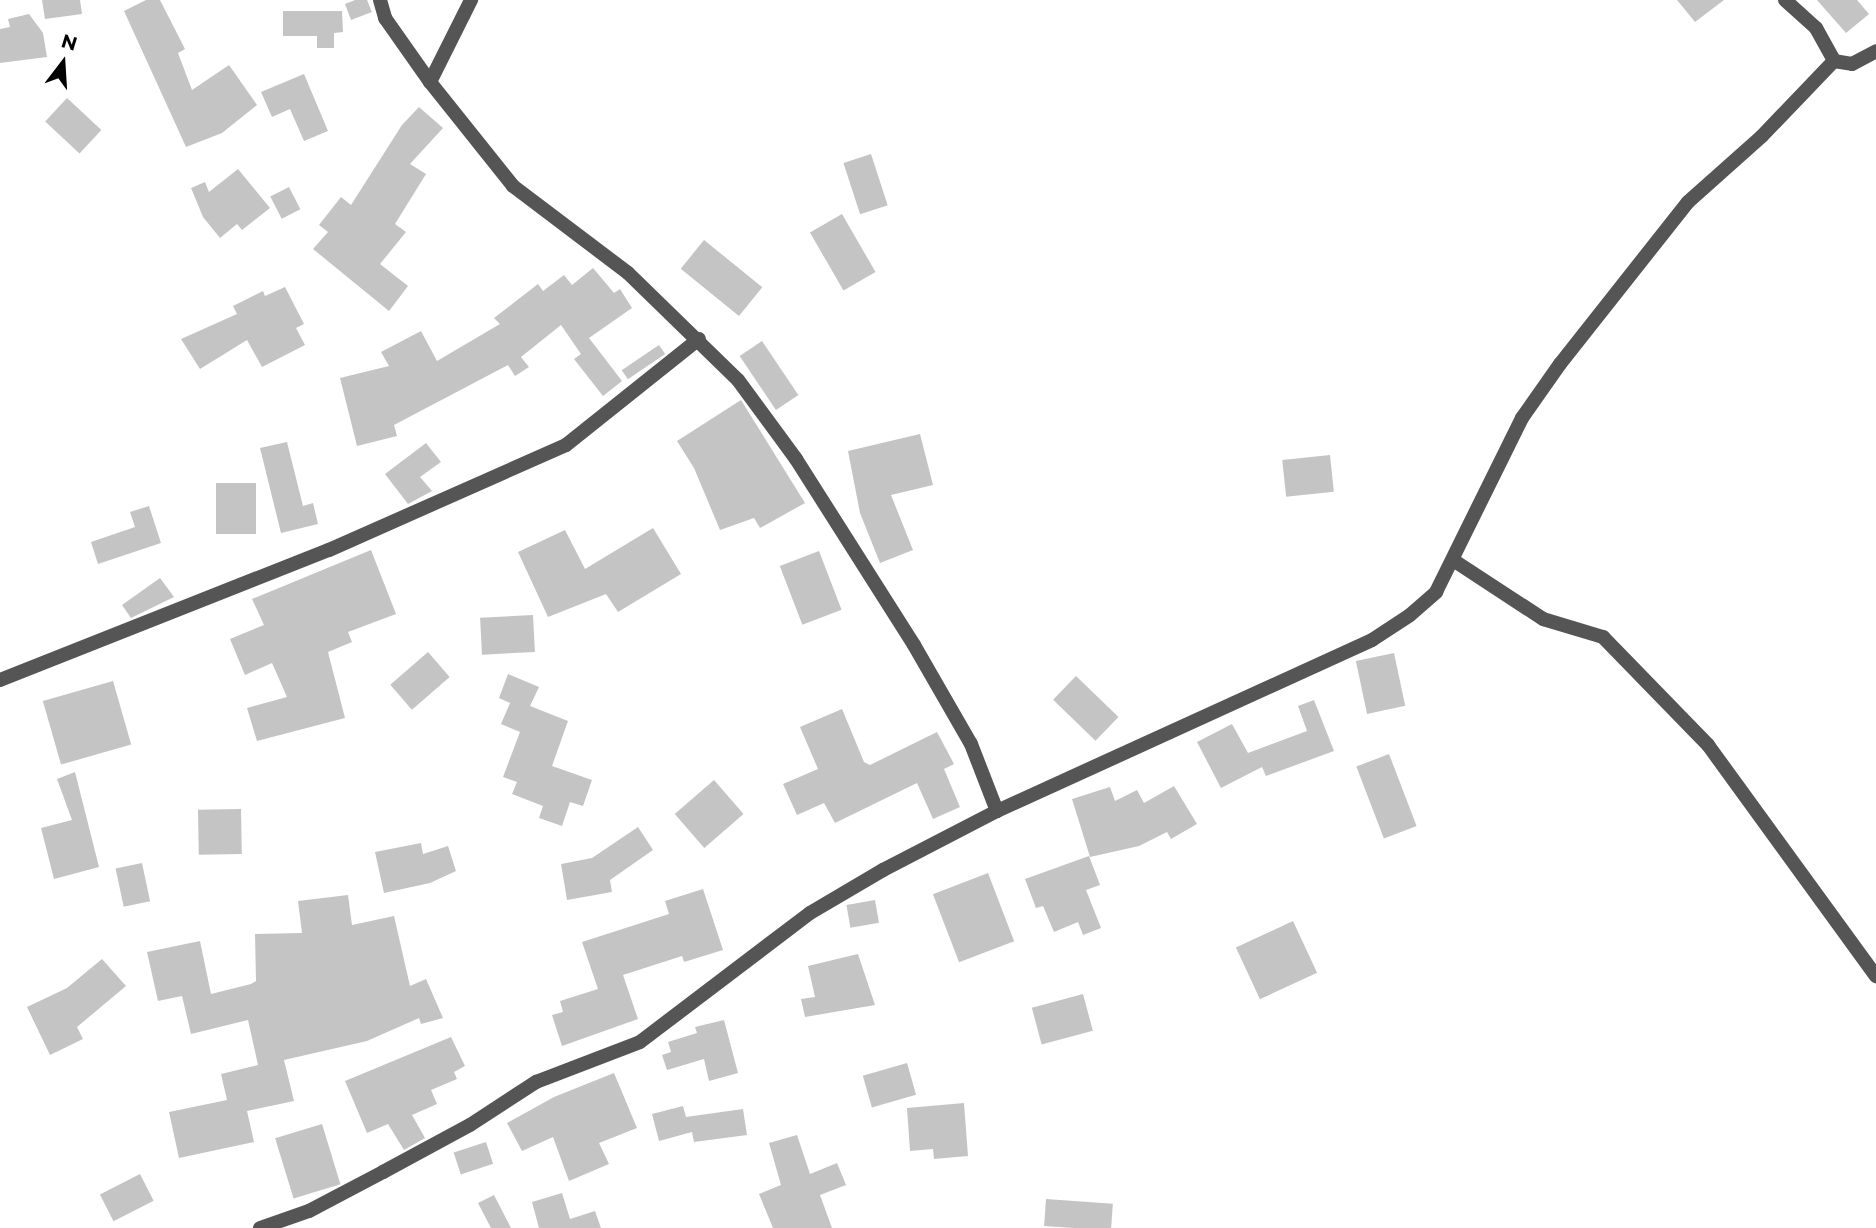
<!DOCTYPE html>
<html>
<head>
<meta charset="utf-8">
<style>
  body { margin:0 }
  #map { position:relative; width:1876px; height:1228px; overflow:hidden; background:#fff; font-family:Montserrat,sans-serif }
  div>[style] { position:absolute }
  .building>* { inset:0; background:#c4c4c4; transform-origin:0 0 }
  .minor>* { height:14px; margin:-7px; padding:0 7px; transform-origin:7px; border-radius:7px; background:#555 }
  span { translate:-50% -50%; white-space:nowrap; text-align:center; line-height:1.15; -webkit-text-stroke:6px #fff; paint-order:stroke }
  .north { position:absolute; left:28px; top:28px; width:70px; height:70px; -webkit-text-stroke:5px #fff; paint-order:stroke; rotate:17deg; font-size:19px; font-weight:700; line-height:28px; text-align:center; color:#000 }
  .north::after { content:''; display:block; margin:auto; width:24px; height:32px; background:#000; clip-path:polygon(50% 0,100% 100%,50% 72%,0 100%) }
</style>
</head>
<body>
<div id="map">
  <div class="building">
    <div style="clip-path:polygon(42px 0,80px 0,82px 14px,45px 19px)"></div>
    <div style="clip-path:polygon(146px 0,160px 0,185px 49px,178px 53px,192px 90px,229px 65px,257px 105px,222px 133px,186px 147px,124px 11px)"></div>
    <div style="clip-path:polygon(355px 0,367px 0,372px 12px,351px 20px,345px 4px)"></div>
    <div style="clip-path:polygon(1677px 0,1724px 0,1695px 22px)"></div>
    <div style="clip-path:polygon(1817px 0,1857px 0,1869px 14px,1846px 33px)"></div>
    <div style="clip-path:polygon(283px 11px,342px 11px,343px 32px,334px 33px,334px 48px,317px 48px,317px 36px,283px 36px)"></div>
    <div style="clip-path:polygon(29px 14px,43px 33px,47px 57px,0 63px,0 29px,10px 27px,8px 19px)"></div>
    <div style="clip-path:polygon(304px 74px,328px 131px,304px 141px,290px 109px,272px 117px,261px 92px)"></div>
    <div style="left:67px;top:98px;width:47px;height:32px;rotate:43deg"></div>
    <div style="clip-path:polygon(419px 107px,443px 128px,410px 164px,426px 174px,395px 224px,406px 232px,380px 264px,408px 286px,389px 311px,313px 249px,328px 232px,319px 225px,341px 197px,351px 205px,402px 125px)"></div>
    <div style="left:871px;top:154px;width:54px;height:29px;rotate:72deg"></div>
    <div style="clip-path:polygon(238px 169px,270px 208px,242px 230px,237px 224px,220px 238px,203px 217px,191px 188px,205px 182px,209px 192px)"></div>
    <div style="left:289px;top:187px;width:25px;height:21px;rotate:63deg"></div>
    <div style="left:842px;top:214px;width:67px;height:37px;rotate:60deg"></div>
    <div style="left:704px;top:240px;width:75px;height:37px;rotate:39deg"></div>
    <div style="clip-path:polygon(593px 268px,614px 293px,620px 289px,632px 308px,589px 338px,622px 381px,603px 396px,574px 359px,581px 354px,561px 325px,521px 357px,529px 367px,515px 376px,508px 365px,394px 425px,397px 436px,357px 446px,340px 378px,389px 366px,381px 352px,421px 331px,437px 361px,500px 324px,494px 318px,538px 284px,543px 291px,564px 275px,572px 285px)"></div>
    <div style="clip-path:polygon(285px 287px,304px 324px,296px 328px,305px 345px,262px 367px,247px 340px,200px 369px,181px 339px,237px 314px,233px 306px,263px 291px,265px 296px)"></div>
    <div style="left:762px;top:341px;width:65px;height:27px;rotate:56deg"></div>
    <div style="left:659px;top:345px;width:11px;height:45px;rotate:56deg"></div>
    <div style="clip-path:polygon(741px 400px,805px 503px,760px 528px,754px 518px,720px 530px,694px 468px,677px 441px)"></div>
    <div style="clip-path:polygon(920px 434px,933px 485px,891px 495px,913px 550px,880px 563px,860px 513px,848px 451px)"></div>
    <div style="clip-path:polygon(287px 442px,303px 506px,313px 503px,318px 524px,281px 533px,260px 448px)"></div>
    <div style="clip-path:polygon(426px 443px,441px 462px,420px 477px,432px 491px,408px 504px,385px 474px)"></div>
    <div style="left:1330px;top:455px;width:37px;height:48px;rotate:84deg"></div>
    <div style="left:216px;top:483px;width:40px;height:51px"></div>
    <div style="clip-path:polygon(149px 506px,161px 543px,98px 564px,91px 542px,135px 527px,130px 512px)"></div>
    <div style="clip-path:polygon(653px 528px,681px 574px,618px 612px,606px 594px,548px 617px,518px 552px,565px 530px,585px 569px)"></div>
    <div style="clip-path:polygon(371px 550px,396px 614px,348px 632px,352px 642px,328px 652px,345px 718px,257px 741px,247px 708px,287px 697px,272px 663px,245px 675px,230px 639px,264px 625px,252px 599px)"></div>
    <div style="left:819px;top:551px;width:63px;height:42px;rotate:69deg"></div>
    <div style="clip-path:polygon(160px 578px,174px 597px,131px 618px,122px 605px)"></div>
    <div style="left:533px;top:615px;width:37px;height:53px;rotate:87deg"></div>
    <div style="left:428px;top:652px;width:33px;height:50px;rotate:49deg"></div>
    <div style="left:1394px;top:653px;width:54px;height:39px;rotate:78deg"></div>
    <div style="clip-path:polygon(508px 674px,539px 687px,530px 706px,568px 721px,552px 766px,592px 780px,583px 806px,570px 802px,562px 826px,539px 818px,543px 806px,512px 794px,517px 782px,503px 777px,520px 732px,501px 724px,510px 703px,499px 698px)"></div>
    <div style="left:1076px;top:676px;width:59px;height:33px;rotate:44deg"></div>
    <div style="left:113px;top:681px;width:66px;height:73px;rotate:74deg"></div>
    <div style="clip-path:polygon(1314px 700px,1334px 751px,1266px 776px,1262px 767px,1221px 788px,1197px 742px,1232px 724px,1248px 753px,1307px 731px,1298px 706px)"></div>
    <div style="clip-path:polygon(842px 709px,864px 762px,870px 765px,937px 732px,954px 764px,944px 769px,960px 807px,933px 819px,917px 783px,835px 823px,824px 803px,797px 815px,783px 784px,818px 769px,800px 727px)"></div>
    <div style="left:1389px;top:754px;width:77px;height:35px;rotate:69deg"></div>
    <div style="clip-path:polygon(75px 772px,99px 867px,54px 879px,41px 828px,72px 820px,57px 779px)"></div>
    <div style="left:714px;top:780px;width:45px;height:52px;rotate:49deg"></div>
    <div style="clip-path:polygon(1174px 786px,1197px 824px,1171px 839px,1167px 832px,1139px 846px,1090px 857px,1072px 799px,1110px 787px,1115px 801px,1137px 790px,1144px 803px)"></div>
    <div style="left:241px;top:809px;width:45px;height:43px;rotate:89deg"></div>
    <div style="clip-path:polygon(638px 827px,653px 850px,610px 880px,612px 892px,567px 900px,561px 864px,592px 858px)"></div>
    <div style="clip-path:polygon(421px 843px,423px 854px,448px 846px,456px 871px,430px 883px,384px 893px,375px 852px)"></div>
    <div style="clip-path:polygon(1089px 856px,1100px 885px,1086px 890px,1101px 928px,1083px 935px,1078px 922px,1054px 932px,1043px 906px,1036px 908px,1025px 879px)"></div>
    <div style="left:142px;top:863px;width:39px;height:27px;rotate:78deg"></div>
    <div style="left:988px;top:873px;width:73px;height:59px;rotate:69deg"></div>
    <div style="clip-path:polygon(703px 889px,723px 950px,684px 962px,682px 956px,623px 975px,638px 1019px,562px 1046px,552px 1015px,563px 1012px,560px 1001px,598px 989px,582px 942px,669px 914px,665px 901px)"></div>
    <div style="clip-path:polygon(348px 895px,352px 925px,394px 916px,410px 986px,426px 979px,443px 1018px,421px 1024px,419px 1018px,367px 1041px,284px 1060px,294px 1101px,247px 1111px,254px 1142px,179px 1158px,169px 1112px,227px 1100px,221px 1074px,258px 1065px,248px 1020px,191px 1034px,182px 996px,158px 1001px,147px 952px,200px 941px,211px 994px,251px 984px,256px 981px,255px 934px,302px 933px,298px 901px)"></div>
    <div style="left:875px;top:900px;width:23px;height:29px;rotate:80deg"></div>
    <div style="left:1293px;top:921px;width:57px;height:63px;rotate:65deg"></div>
    <div style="clip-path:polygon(858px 954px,875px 1005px,805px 1017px,801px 999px,815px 997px,808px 966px)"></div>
    <div style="clip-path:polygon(102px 959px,126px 986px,77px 1027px,83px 1039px,50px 1055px,27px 1007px,67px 988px)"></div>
    <div style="left:1083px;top:994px;width:38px;height:53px;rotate:75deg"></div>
    <div style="clip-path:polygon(724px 1020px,738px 1073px,709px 1081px,704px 1059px,667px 1070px,662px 1055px,671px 1052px,668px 1042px,697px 1033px,695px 1027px)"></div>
    <div style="clip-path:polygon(451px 1037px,465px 1066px,454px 1072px,457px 1079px,431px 1090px,437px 1104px,412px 1115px,425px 1138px,404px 1150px,388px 1124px,367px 1133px,345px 1081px)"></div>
    <div style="left:907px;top:1063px;width:33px;height:46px;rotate:74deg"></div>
    <div style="clip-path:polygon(614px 1073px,637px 1128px,599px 1143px,609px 1164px,569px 1181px,553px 1137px,522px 1151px,507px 1123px,554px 1097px)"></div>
    <div style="clip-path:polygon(964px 1103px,968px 1156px,934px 1159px,933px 1149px,910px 1151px,907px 1108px)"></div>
    <div style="clip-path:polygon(683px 1106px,686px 1117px,743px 1109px,747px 1135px,694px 1142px,692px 1132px,659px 1141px,652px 1114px)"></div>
    <div style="left:322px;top:1124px;width:63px;height:49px;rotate:73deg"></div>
    <div style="clip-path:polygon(797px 1135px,810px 1174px,837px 1163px,846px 1185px,820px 1195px,832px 1228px,773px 1228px,759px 1194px,781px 1185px,769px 1143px)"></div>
    <div style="left:486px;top:1142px;width:23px;height:34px;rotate:72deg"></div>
    <div style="left:140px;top:1174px;width:30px;height:45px;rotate:63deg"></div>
    <div style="clip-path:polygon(562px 1193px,570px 1219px,595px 1211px,601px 1228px,539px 1228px,532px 1202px)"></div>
    <div style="clip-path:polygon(494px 1195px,511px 1228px,491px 1228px,478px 1203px)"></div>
    <div style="left:1046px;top:1199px;width:67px;height:27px;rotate:4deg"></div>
  </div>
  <div class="minor">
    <div style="left:380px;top:0;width:19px;rotate:74deg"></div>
    <div style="left:385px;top:18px;width:78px;rotate:54.9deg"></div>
    <div style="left:430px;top:82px;width:133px;rotate:51.4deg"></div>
    <div style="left:513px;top:186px;width:144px;rotate:37.1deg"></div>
    <div style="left:628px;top:273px;width:153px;rotate:44.2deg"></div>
    <div style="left:738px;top:380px;width:98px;rotate:53.7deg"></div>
    <div style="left:796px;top:459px;width:220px;rotate:57.6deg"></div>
    <div style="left:914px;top:645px;width:114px;rotate:60.1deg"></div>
    <div style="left:971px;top:744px;width:72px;rotate:68.8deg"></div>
    <div style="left:1785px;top:0;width:42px;rotate:42.1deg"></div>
    <div style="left:1816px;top:28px;width:38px;rotate:61deg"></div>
    <div style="left:1834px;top:61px;width:18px;rotate:9deg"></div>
    <div style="left:1852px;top:64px;width:27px;rotate:-28deg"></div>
    <div style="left:430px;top:82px;width:92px;rotate:-63.4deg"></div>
    <div style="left:1453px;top:560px;width:108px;rotate:33.2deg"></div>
    <div style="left:1543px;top:619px;width:63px;rotate:16.7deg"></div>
    <div style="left:1603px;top:637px;width:151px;rotate:45.8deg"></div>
    <div style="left:1708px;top:745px;width:286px;rotate:54deg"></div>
    <div style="left:0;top:680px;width:354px;rotate:-21.6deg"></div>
    <div style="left:329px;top:550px;width:259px;rotate:-23.9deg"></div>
    <div style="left:566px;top:445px;width:170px;rotate:-38.6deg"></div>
    <div style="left:260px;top:1228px;width:52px;rotate:-19.1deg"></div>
    <div style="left:309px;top:1211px;width:84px;rotate:-27.8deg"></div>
    <div style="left:383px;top:1172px;width:99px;rotate:-28.4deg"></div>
    <div style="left:470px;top:1125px;width:79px;rotate:-33.1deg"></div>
    <div style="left:536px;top:1082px;width:111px;rotate:-21deg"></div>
    <div style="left:640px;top:1042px;width:213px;rotate:-37.2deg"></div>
    <div style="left:810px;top:913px;width:85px;rotate:-30.5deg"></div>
    <div style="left:883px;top:870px;width:128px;rotate:-27.4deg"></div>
    <div style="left:997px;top:811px;width:412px;rotate:-24.5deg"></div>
    <div style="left:1372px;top:640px;width:45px;rotate:-33.3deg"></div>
    <div style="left:1410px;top:615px;width:35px;rotate:-41deg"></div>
    <div style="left:1436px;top:592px;width:194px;rotate:-63.7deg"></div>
    <div style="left:1522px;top:418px;width:66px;rotate:-54.9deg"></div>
    <div style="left:1560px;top:364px;width:206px;rotate:-51.7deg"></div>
    <div style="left:1688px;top:202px;width:99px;rotate:-41.7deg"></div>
    <div style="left:1762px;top:136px;width:104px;rotate:-46.2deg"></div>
  </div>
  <div class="north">N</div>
</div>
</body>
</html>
